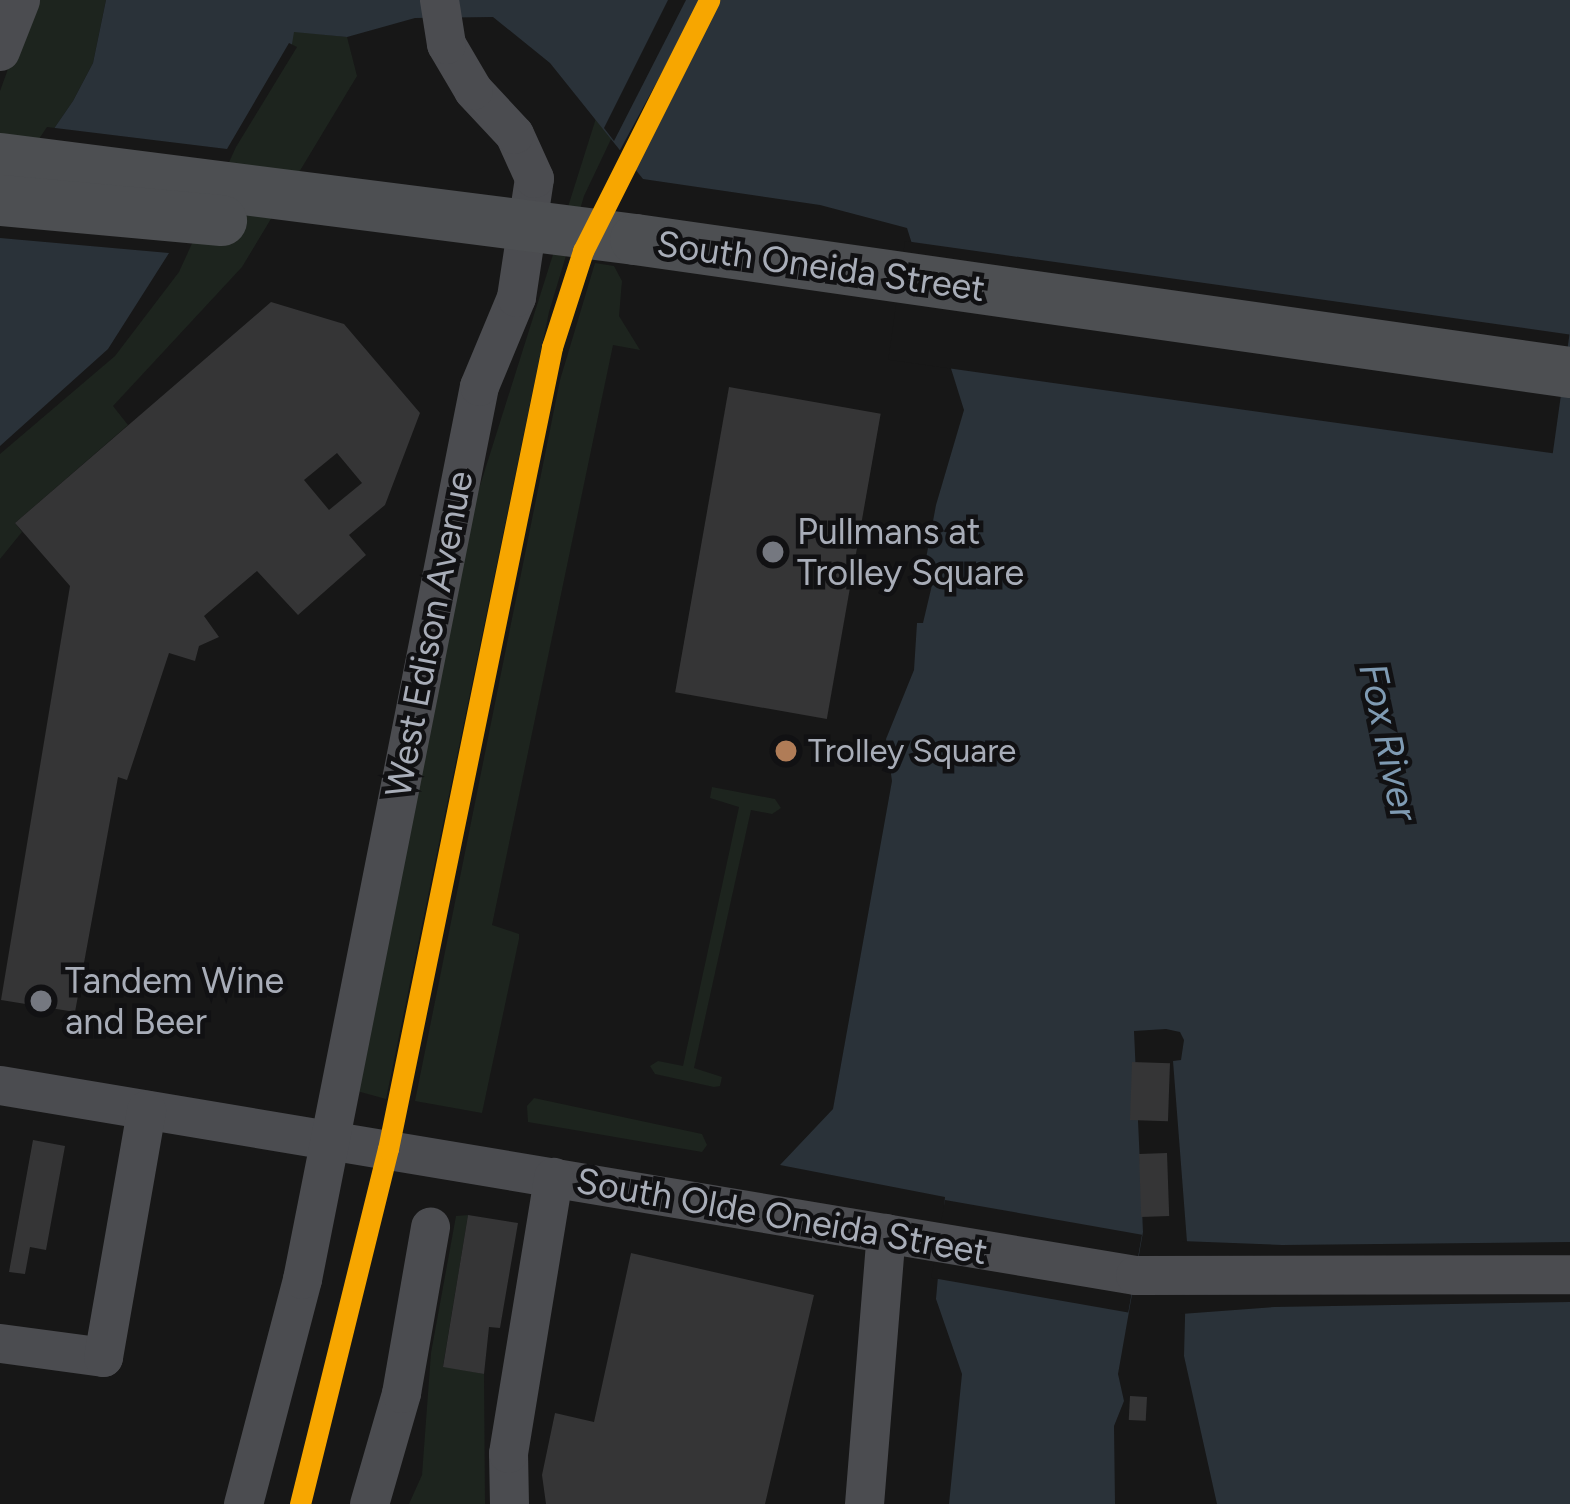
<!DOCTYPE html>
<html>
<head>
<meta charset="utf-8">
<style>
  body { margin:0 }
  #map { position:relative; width:1570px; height:1504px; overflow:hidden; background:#171717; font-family:Figtree,sans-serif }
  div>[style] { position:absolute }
  .green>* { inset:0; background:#1d241e }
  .water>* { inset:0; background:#2a3239 }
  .pier>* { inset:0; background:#171717; transform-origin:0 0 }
  .building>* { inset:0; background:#353536; transform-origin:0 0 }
  .minor>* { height:39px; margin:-19.5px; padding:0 19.5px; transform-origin:19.5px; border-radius:19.5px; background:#4b4c50 }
  .major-bridge>* { height:51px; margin:-25.5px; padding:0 25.5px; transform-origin:25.5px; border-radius:25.5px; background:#4d4f52 }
  .rail-1>* { height:21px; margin:-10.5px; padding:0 10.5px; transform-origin:10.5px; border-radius:10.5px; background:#f7a600 }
  .dots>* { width:33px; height:33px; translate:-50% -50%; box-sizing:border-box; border:6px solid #111113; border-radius:50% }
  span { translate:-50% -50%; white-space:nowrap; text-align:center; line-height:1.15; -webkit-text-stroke:9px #111113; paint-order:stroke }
  .bus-label { font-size:33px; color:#a8adb8 }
  .left { translate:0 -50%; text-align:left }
  .street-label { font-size:36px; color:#a8adb8 }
  .poi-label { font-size:36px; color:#a8adb8 }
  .water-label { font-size:39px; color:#7f9bb3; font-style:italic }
</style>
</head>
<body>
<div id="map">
  <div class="green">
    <div style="clip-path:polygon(33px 0,106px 0,93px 63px,73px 101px,0 207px,0 91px)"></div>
    <div style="clip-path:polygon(293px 31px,347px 37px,357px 76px,242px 267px,113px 406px,128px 425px,15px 523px,22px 532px,0 559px,0 448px)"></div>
    <div style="clip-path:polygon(597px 115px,612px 137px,584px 196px,549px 312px,386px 1099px,357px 1091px,472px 511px)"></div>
    <div style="clip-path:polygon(595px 263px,614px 266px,622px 281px,619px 316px,640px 350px,613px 345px,492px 925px,519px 934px,519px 939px,482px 1113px,415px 1101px,560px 380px)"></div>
    <div style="clip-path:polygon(712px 787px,775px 799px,781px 808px,772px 814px,751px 810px,694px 1068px,722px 1077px,720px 1086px,714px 1087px,655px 1074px,650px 1066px,658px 1061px,683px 1066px,739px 807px,710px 798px)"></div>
    <div style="clip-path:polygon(534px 1098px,702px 1134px,707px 1145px,702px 1152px,528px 1122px,527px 1106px)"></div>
    <div style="clip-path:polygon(468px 1215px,443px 1366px,484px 1374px,485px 1504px,409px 1504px,422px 1475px,431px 1353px,456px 1216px)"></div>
  </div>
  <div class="water">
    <div style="clip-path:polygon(106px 0,1570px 0,1570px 1504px,1217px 1504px,1184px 1356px,1187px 1242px,1173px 1061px,1181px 1060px,1184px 1040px,1180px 1032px,1166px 1029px,1134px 1031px,1143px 1232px,1118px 1374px,1124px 1401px,1114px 1426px,1115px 1504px,949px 1504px,962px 1374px,936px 1299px,945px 1197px,780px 1165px,833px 1109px,892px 781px,886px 739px,914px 670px,917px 623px,923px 623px,936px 568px,925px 564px,936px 505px,964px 410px,907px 228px,820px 205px,643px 179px,550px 63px,493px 17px,415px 18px,347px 37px,294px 32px,292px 44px,231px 144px,178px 264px,110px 352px,0 448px,0 207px,73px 101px,93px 63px)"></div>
  </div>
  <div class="pier">
    <div style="clip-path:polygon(668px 0,686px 0,614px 141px,604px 128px)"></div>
    <div style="clip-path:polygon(701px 0,716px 0,630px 166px,619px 152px)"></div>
    <div style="clip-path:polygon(289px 43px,297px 47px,236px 147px,179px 272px,115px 356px,0 454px,0 446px,108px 349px,169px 253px,0 238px,0 197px,47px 127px,227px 149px)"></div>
    <div style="left:905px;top:241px;width:671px;height:120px;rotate:8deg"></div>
    <div style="left:945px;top:1200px;width:200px;height:79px;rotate:10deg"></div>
    <div style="clip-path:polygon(1181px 1241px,1282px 1245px,1570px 1242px,1570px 1302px,1274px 1307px,1181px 1314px)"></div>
  </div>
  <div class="building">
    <div style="clip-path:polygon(evenodd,271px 302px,344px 324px,420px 413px,385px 505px,349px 535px,366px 555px,298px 615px,257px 571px,204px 616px,219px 637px,199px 646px,195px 661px,169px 653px,127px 780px,118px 777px,75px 1012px,1px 1000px,70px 586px,15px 523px,271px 302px,337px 453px,362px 483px,329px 510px,304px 480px,337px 453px)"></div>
    <div style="left:729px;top:387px;width:154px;height:310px;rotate:10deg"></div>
    <div style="left:1132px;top:1062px;width:38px;height:58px;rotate:2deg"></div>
    <div style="clip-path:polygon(33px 1140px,65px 1146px,46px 1250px,30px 1247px,25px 1274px,9px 1272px)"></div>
    <div style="left:1167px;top:1153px;width:63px;height:28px;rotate:88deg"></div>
    <div style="clip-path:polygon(468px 1215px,518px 1223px,500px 1328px,489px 1327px,484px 1374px,443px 1367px)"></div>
    <div style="clip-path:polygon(631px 1253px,814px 1295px,765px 1504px,546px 1504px,542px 1475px,555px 1413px,594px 1422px)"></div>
    <div style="left:1130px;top:1396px;width:17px;height:24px;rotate:3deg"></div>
  </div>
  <div class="minor">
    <div style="left:0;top:51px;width:55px;rotate:-68.6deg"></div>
    <div style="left:0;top:1085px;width:1151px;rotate:9.5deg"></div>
    <div style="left:1135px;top:1275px;width:435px;rotate:-0.1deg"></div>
    <div style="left:0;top:1343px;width:104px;rotate:7.7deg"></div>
    <div style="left:103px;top:1357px;width:251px;rotate:-80.1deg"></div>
    <div style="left:243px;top:1504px;width:233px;rotate:-75.3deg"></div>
    <div style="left:302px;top:1279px;width:910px;rotate:-78.79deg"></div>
    <div style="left:479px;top:386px;width:96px;rotate:-67.4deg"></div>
    <div style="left:516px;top:297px;width:120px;rotate:-81.4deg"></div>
    <div style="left:534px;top:178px;width:48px;rotate:-114.4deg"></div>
    <div style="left:514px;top:134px;width:60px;rotate:-133deg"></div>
    <div style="left:473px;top:90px;width:53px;rotate:-120.4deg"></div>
    <div style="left:446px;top:44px;width:45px;rotate:-99deg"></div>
    <div style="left:369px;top:1504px;width:116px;rotate:-73.9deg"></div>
    <div style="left:401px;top:1393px;width:169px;rotate:-80.1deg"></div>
    <div style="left:509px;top:1504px;width:51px;rotate:-91.1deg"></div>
    <div style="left:508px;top:1453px;width:280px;rotate:-80.7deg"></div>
    <div style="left:864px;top:1504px;width:272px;rotate:-85.4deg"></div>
  </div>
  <div class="major-bridge">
    <div style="left:0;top:158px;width:640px;rotate:7.27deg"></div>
    <div style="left:635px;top:239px;width:944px;rotate:8.1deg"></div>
    <div style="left:0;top:200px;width:222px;rotate:5.2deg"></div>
  </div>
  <div class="rail-1">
    <div style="left:300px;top:1504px;width:366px;rotate:-76.1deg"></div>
    <div style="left:388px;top:1149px;width:819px;rotate:-78.44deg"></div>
    <div style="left:552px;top:347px;width:101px;rotate:-72.1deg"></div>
    <div style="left:583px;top:251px;width:281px;rotate:-63.3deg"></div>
  </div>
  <div class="dots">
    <div style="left:773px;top:552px;background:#757880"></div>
    <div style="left:786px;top:751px;background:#b07c57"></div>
    <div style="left:41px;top:1001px;background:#757880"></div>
  </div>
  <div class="bus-label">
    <span class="left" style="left:808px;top:751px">Trolley Square</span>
  </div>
  <div class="street-label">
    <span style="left:821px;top:266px;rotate:8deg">South Oneida Street</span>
    <span style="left:429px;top:634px;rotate:-79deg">West Edison Avenue</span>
    <span style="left:782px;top:1216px;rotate:10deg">South Olde Oneida Street</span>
  </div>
  <div class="poi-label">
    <span class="left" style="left:797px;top:552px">Pullmans at<br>Trolley Square</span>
    <span class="left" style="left:65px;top:1001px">Tandem Wine<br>and Beer</span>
  </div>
  <div class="water-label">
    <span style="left:1388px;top:742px;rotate:78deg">Fox River</span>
  </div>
</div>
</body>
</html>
